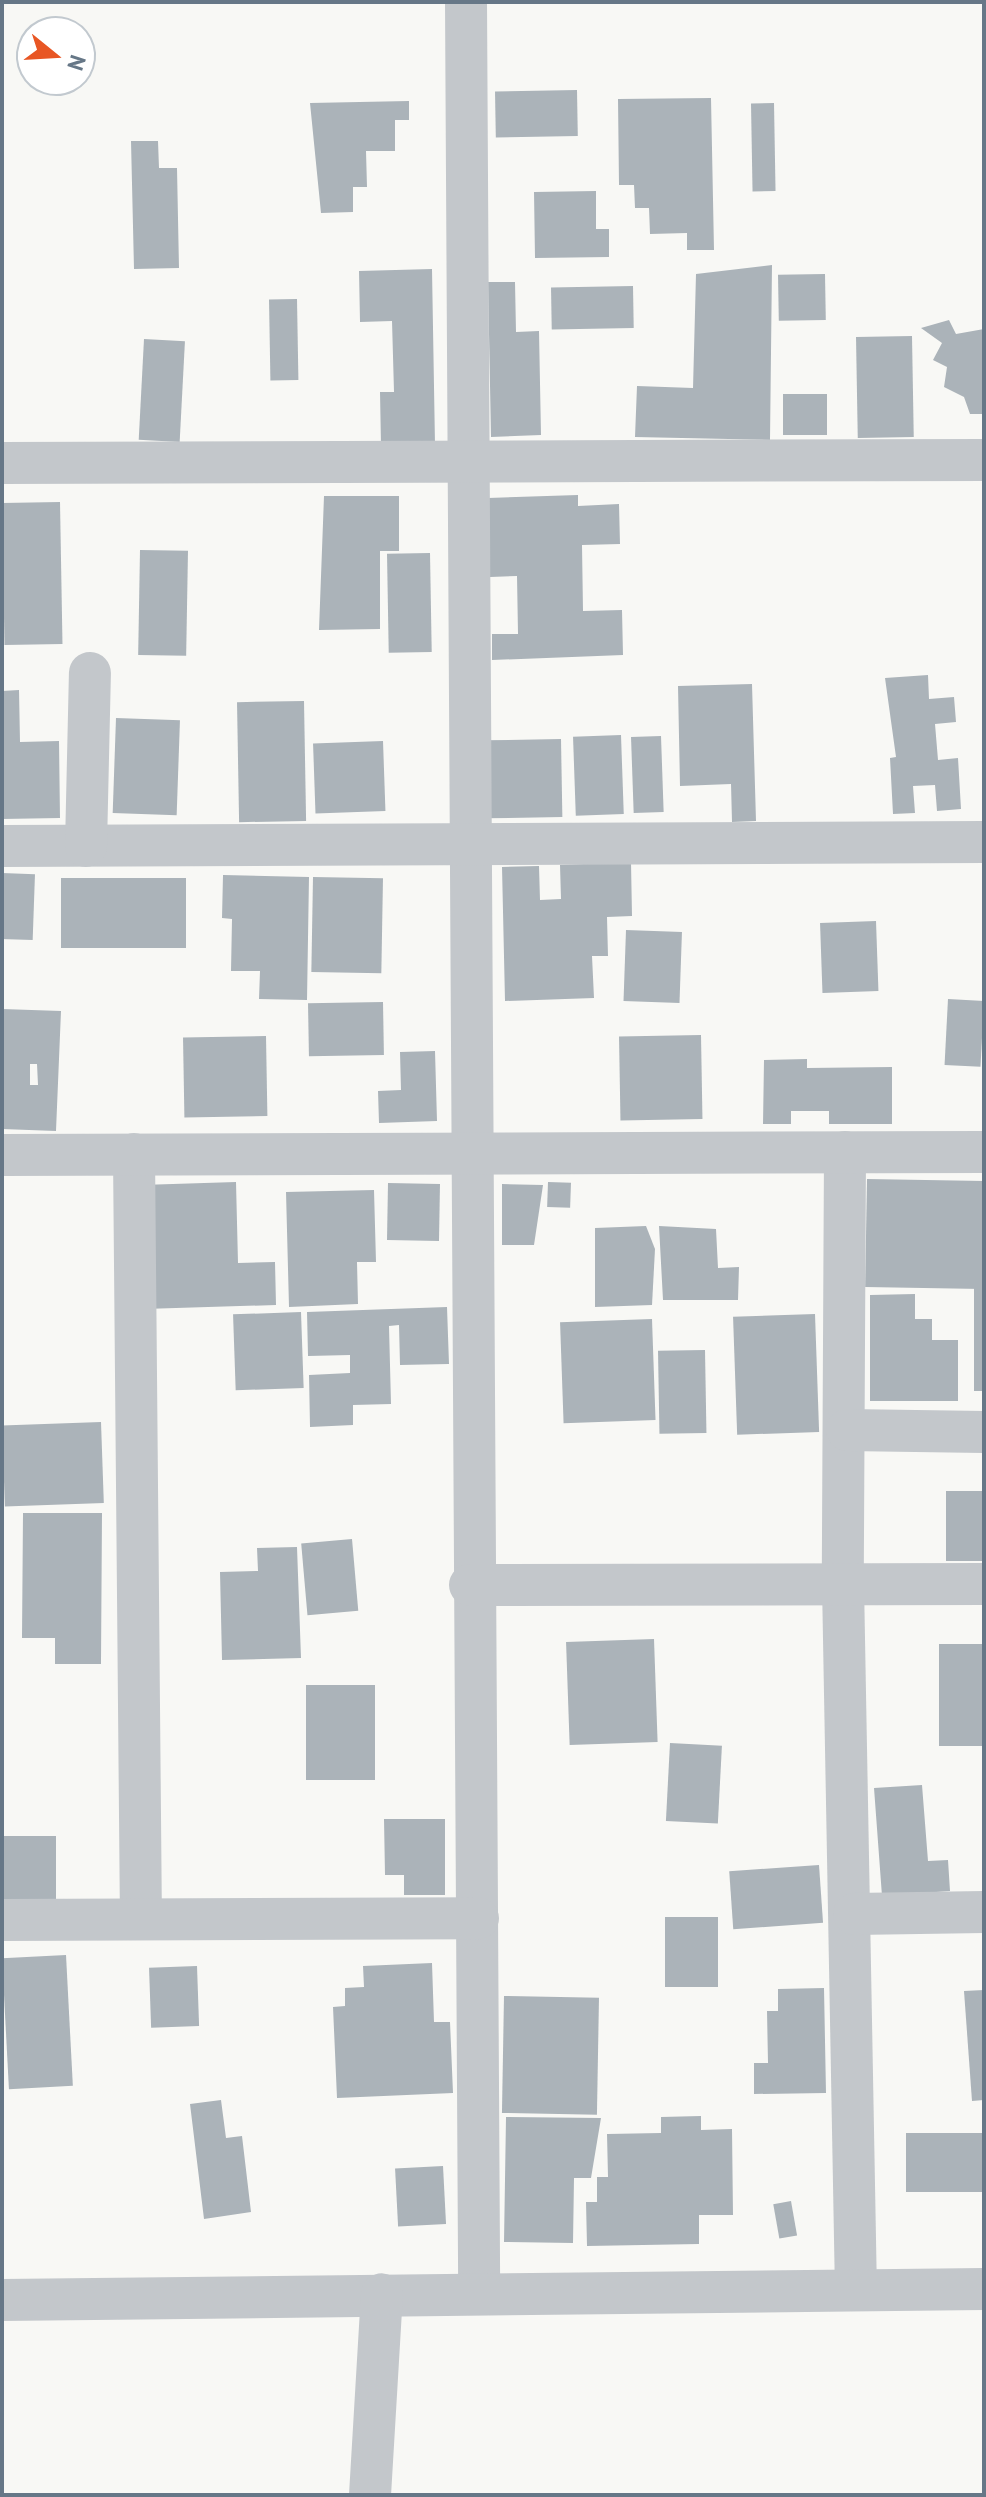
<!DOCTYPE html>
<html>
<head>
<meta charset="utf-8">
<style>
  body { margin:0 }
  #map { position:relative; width:986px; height:2497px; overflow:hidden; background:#f8f8f5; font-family:"PT Sans",sans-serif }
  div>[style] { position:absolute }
  .building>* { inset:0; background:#abb3b9; transform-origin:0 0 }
  .minor>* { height:42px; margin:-21px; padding:0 21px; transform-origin:21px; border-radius:21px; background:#c3c7cb }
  span { translate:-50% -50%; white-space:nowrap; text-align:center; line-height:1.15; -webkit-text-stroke:8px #fff; paint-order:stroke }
  .frame { position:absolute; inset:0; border:4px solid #667787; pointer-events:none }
  .north { position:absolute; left:16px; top:16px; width:80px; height:80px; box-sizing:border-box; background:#fff; border:2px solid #c2c9cf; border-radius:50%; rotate:108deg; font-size:22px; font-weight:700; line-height:32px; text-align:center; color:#667787 }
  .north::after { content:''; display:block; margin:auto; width:28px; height:36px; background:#e85624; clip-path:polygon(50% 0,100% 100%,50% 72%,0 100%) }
</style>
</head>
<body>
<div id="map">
  <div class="building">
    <div style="left:577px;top:90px;width:46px;height:82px;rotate:89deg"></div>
    <div style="clip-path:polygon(711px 98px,714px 250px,687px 250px,687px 233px,650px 234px,649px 208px,635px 208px,634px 185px,619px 185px,618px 99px)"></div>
    <div style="clip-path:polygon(409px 101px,409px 120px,395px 120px,395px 151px,366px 151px,367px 187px,353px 187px,353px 212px,321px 213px,310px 103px)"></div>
    <div style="left:774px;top:103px;width:88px;height:23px;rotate:89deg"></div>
    <div style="clip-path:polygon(131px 141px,158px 141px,159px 168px,177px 168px,179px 268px,134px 269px)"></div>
    <div style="clip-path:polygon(596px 191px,596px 229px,609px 229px,609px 257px,535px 258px,534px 192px)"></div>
    <div style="clip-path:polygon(772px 265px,770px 440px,635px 437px,637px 386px,693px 388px,696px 274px)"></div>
    <div style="clip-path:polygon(432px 269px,435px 445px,381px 446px,380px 392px,394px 392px,392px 321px,360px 322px,359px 271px)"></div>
    <div style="left:825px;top:274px;width:46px;height:47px;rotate:89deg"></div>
    <div style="clip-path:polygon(488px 282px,515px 282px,516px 332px,539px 331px,541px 435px,491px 437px)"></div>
    <div style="left:633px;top:286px;width:42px;height:82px;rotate:89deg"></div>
    <div style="left:297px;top:299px;width:81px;height:28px;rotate:89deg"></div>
    <div style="clip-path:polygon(949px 320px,956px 334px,984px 329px,984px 414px,970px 414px,964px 397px,944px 387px,947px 367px,933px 360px,942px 343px,921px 328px)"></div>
    <div style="left:912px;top:336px;width:101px;height:56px;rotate:89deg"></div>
    <div style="left:144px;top:339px;width:41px;height:101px;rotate:3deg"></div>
    <div style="left:827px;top:394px;width:41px;height:44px;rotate:90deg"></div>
    <div style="clip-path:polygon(578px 495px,578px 506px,619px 504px,620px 544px,582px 545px,583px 611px,622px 610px,623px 655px,492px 660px,492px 634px,518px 634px,517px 576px,490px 577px,488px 498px)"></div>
    <div style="clip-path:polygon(324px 496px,399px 496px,399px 551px,380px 551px,380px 629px,319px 630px)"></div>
    <div style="left:60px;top:502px;width:142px;height:58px;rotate:89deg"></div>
    <div style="left:140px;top:550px;width:48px;height:105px;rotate:1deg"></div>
    <div style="left:430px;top:553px;width:99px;height:43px;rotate:89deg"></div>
    <div style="clip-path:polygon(928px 675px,929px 699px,954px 697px,956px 722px,935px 724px,938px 760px,958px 758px,961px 809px,937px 811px,935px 785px,913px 786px,915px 813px,893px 814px,890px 758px,896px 757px,885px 678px)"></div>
    <div style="clip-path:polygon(752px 684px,756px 821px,732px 822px,731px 784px,680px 786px,678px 686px)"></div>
    <div style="clip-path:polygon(19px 690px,20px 742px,59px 741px,60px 818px,2px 819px,2px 691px)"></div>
    <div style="left:304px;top:701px;width:120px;height:67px;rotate:89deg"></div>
    <div style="left:116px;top:718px;width:64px;height:95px;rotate:2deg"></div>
    <div style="left:621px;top:735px;width:79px;height:48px;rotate:88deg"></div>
    <div style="left:661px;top:736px;width:76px;height:30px;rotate:88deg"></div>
    <div style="left:561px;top:739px;width:78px;height:77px;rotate:89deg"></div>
    <div style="left:383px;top:741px;width:70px;height:70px;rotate:88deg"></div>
    <div style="clip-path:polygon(631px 862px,632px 916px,607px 917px,608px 956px,592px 956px,594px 998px,505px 1001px,502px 867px,539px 866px,540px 900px,561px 899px,560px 865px)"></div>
    <div style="left:2px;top:873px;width:33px;height:66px;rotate:2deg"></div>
    <div style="clip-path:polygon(223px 875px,309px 877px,307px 1000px,259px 999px,260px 971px,231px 971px,232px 919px,222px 918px)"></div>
    <div style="left:313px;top:877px;width:70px;height:95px;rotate:1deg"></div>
    <div style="left:186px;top:878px;width:70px;height:125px;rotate:90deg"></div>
    <div style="left:876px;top:921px;width:70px;height:56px;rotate:88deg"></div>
    <div style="left:626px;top:930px;width:56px;height:71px;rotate:2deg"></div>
    <div style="left:948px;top:999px;width:36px;height:66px;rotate:3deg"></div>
    <div style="left:383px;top:1002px;width:53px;height:75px;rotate:89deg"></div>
    <div style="clip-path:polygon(evenodd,2px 1009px,61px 1011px,56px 1131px,2px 1129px,2px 1009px,30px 1064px,37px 1064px,38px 1085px,30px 1085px,30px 1064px)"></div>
    <div style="left:701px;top:1035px;width:84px;height:82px;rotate:89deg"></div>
    <div style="left:266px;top:1036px;width:80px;height:83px;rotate:89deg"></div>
    <div style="clip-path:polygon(435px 1051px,437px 1121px,379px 1123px,378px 1091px,401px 1090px,400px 1052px)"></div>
    <div style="clip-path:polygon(807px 1059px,807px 1068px,892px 1067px,892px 1124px,829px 1124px,829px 1111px,791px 1111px,791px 1124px,763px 1124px,764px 1060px)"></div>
    <div style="left:867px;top:1179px;width:117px;height:108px;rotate:1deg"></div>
    <div style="clip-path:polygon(236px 1182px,238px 1263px,275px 1262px,276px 1305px,144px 1309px,141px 1185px)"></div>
    <div style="left:548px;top:1182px;width:23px;height:25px;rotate:2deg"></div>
    <div style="left:388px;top:1183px;width:52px;height:57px;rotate:1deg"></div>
    <div style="clip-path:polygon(502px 1184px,543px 1185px,534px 1245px,502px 1245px)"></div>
    <div style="clip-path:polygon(374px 1190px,376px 1262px,357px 1262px,358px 1304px,289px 1307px,286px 1192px)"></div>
    <div style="clip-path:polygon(646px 1226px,655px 1249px,652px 1305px,595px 1307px,595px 1228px)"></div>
    <div style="clip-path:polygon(659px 1226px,716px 1229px,718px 1268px,739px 1267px,738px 1300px,663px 1300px)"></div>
    <div style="left:974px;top:1288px;width:10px;height:103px"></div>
    <div style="clip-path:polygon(915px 1294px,915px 1319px,932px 1319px,932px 1340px,958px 1340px,958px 1401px,870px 1401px,870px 1295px)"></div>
    <div style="clip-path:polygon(447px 1307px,449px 1364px,400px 1365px,399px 1325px,389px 1326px,391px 1404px,353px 1405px,353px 1425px,310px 1427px,309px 1375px,350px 1373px,350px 1355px,308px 1356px,307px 1312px)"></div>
    <div style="left:301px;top:1312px;width:76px;height:68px;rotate:88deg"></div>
    <div style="left:815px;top:1314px;width:118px;height:82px;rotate:88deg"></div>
    <div style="left:652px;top:1319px;width:101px;height:92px;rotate:88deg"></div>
    <div style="left:705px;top:1350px;width:83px;height:47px;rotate:89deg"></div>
    <div style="left:101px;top:1422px;width:81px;height:99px;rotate:88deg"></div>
    <div style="left:984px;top:1491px;width:70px;height:38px;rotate:90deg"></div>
    <div style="clip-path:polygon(23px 1513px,102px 1513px,101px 1664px,55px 1664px,55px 1638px,22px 1638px)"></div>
    <div style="left:352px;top:1539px;width:72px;height:51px;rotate:85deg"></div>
    <div style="clip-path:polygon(297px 1547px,301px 1658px,222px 1660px,220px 1572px,258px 1571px,257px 1548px)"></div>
    <div style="left:654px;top:1639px;width:103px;height:88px;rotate:88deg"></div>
    <div style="left:984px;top:1644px;width:102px;height:45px;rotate:90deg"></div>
    <div style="left:375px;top:1685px;width:95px;height:69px;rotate:90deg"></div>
    <div style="left:670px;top:1743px;width:52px;height:78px;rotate:3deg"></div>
    <div style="clip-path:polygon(922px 1785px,928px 1861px,948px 1860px,950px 1891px,882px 1896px,874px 1788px)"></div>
    <div style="clip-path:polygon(384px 1819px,445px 1819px,445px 1895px,404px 1895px,404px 1875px,385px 1875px)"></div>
    <div style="left:56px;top:1836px;width:65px;height:54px;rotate:90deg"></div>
    <div style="left:819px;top:1865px;width:58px;height:90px;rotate:86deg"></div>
    <div style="left:665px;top:1917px;width:53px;height:70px"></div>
    <div style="left:66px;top:1955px;width:131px;height:64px;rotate:87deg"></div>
    <div style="clip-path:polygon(432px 1963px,434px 2022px,450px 2022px,453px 2093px,337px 2098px,333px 2007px,345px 2006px,345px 1988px,364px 1987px,363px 1966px)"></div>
    <div style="left:197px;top:1966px;width:60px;height:48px;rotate:88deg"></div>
    <div style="clip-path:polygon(824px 1988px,826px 2093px,754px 2094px,754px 2063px,768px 2063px,767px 2011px,778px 2011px,778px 1989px)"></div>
    <div style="clip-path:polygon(984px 1990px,984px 2100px,972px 2101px,964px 1991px)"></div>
    <div style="left:504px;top:1996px;width:95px;height:117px;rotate:1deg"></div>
    <div style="clip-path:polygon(221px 2100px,226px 2138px,242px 2136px,251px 2212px,204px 2219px,190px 2104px)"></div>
    <div style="clip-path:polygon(701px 2116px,701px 2130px,732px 2129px,733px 2215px,699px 2215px,699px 2244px,587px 2246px,586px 2202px,597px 2202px,597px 2177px,608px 2177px,607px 2134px,661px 2133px,661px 2117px)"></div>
    <div style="clip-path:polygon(506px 2117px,601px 2118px,591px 2178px,574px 2178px,573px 2243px,504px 2242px)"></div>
    <div style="left:984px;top:2133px;width:59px;height:78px;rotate:90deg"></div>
    <div style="left:443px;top:2166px;width:58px;height:48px;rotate:87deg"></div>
    <div style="left:791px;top:2201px;width:35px;height:18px;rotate:80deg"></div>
  </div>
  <div class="minor">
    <div style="left:466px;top:2px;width:2289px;rotate:89.67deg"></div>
    <div style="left:2px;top:463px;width:982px;rotate:-0.18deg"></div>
    <div style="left:2px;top:846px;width:982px;rotate:-0.23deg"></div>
    <div style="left:86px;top:846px;width:173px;rotate:-88.7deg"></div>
    <div style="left:845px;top:1152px;width:432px;rotate:90.3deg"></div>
    <div style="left:843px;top:1584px;width:706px;rotate:88.95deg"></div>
    <div style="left:134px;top:1154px;width:765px;rotate:89.48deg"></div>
    <div style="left:2px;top:1155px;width:982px;rotate:-0.18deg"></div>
    <div style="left:847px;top:1430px;width:137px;rotate:0.8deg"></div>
    <div style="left:470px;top:1585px;width:514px;rotate:-0.11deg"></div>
    <div style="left:854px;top:1914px;width:130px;rotate:-0.9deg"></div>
    <div style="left:2px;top:1920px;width:476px;rotate:-0.2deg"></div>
    <div style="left:2px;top:2300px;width:982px;rotate:-0.64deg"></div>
    <div style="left:370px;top:2495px;width:201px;rotate:-86.6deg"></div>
  </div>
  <div class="frame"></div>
  <div class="north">N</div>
</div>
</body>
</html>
